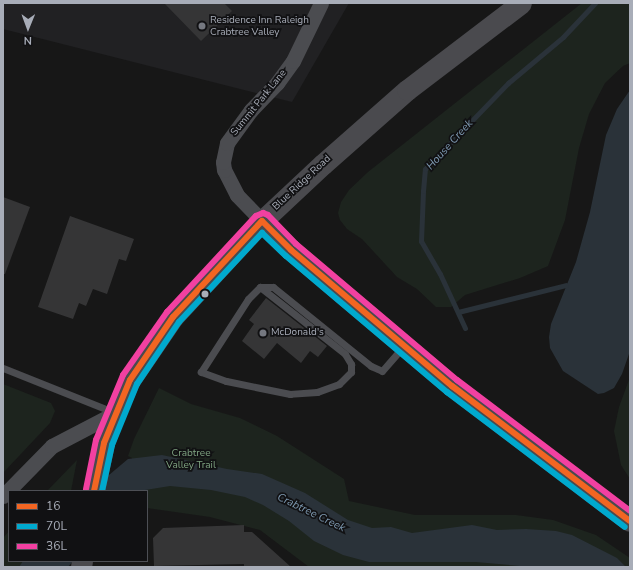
<!DOCTYPE html>
<html>
<head>
<meta charset="utf-8">
<style>
  body { margin:0 }
  #map { position:relative; width:633px; height:570px; overflow:hidden; background:#171717; font-family:"Nunito Sans",sans-serif }
  div>[style] { position:absolute }
  .built>* { inset:0; background:#212123 }
  .green>* { inset:0; background:#1d241e }
  .water>* { inset:0; background:#2a3239 }
  .stream>* { height:5px; margin:-2.5px; padding:0 2.5px; transform-origin:2.5px; border-radius:2.5px; background:#2a3239 }
  .building>* { inset:0; background:#353536 }
  .lane>* { height:7px; margin:-3.5px; padding:0 3.5px; transform-origin:3.5px; border-radius:3.5px; background:#4b4c50 }
  .street>* { height:15px; margin:-7.5px; padding:0 7.5px; transform-origin:7.5px; border-radius:7.5px; background:#4b4c50 }
  .secondary>* { height:21px; margin:-10.5px; padding:0 10.5px; transform-origin:10.5px; border-radius:10.5px; background:#4a4a4e }
  .bus-1>* { height:6px; margin:-3px; padding:0 3px; transform-origin:3px; border-radius:3px; background:#f26522 }
  .bus-2>* { height:6px; margin:-3px; padding:0 3px; transform-origin:3px; border-radius:3px; background:#00a9ce }
  .bus-3>* { height:6px; margin:-3px; padding:0 3px; transform-origin:3px; border-radius:3px; background:#f240a1 }
  .dots>* { width:11px; height:11px; translate:-50% -50%; box-sizing:border-box; border:2px solid #111113; border-radius:50% }
  span { translate:-50% -50%; white-space:nowrap; text-align:center; line-height:1.15; -webkit-text-stroke:3.5px #111113; paint-order:stroke }
  .poi-label { font-size:10px; color:#a8adb8 }
  .left { translate:0 -50%; text-align:left }
  .street-label { font-size:10px; color:#a8adb8 }
  .park-label { font-size:10px; color:#7fa381 }
  .water-label { font-size:11px; color:#7f9bb3; font-style:italic }
  .frame { position:absolute; inset:0; border:4px solid #a8adb8; pointer-events:none }
  .legend { position:absolute; left:8px; top:490px; width:140px; height:72px; box-sizing:border-box; background:#111113; border:1px solid #4d4f55; margin:0; padding:5px 7px; list-style:none; font-size:12px; color:#a8adb8 }
  .legend li { display:flex; align-items:center; gap:8px; height:20px }
  .legend b { width:20px; border:1px solid #4d4f55 }
  .north { position:absolute; left:8px; top:8px; width:40px; height:40px; -webkit-text-stroke:3px #111113; paint-order:stroke; rotate:181deg; font-size:11px; font-weight:700; line-height:16px; text-align:center; color:#a8adb8 }
  .north::after { content:''; display:block; margin:auto; width:14px; height:18px; background:#a8adb8; clip-path:polygon(50% 0,100% 100%,50% 72%,0 100%) }
</style>
</head>
<body>
<div id="map">
  <div class="built">
    <div style="clip-path:polygon(3px 3px,349px 3px,292px 102px,3px 29px)"></div>
  </div>
  <div class="green">
    <div style="clip-path:polygon(582px 3px,630px 3px,630px 63px,623px 66px,605px 83px,589px 114px,579px 148px,565px 220px,548px 266px,520px 278px,465px 295px,451px 307px,436px 307px,417px 289px,397px 277px,362px 239px,347px 229px,340px 220px,338px 213px,341px 202px,349px 190px,368px 172px)"></div>
    <div style="clip-path:polygon(630px 377px,630px 479px,621px 465px,614px 431px,619px 407px)"></div>
    <div style="clip-path:polygon(3px 384px,51px 403px,55px 411px,50px 423px,3px 473px)"></div>
    <div style="clip-path:polygon(159px 388px,191px 404px,240px 418px,277px 436px,344px 479px,349px 501px,415px 515px,516px 515px,553px 520px,596px 535px,630px 558px,630px 567px,309px 567px,260px 530px,210px 517px,147px 508px,147px 491px,121px 491px,132px 458px,128px 456px,134px 439px)"></div>
    <div style="clip-path:polygon(77px 460px,71px 491px,47px 491px)"></div>
    <div style="clip-path:polygon(9px 531px,9px 561px,59px 561px,58px 567px,3px 567px,3px 538px)"></div>
  </div>
  <div class="water">
    <div style="clip-path:polygon(630px 90px,630px 351px,622px 374px,614px 388px,604px 393px,598px 394px,563px 371px,550px 348px,549px 337px,551px 324px,576px 262px,590px 212px,606px 135px,617px 109px)"></div>
    <div style="clip-path:polygon(162px 455px,227px 469px,262px 474px,305px 493px,348px 520px,372px 528px,391px 527px,412px 533px,472px 525px,497px 530px,526px 529px,556px 531px,572px 535px,617px 558px,626px 567px,531px 567px,476px 562px,369px 562px,343px 555px,314px 541px,289px 521px,263px 505px,245px 497px,211px 490px,170px 486px,139px 491px,90px 491px,128px 459px)"></div>
    <div style="clip-path:polygon(23px 561px,73px 561px,68px 567px,19px 567px)"></div>
  </div>
  <div class="stream">
    <div style="left:458px;top:312px;width:111px;rotate:-14deg"></div>
    <div style="left:465px;top:328px;width:60px;rotate:-114.8deg"></div>
    <div style="left:440px;top:274px;width:38px;rotate:-120deg"></div>
    <div style="left:421px;top:241px;width:50px;rotate:-87.7deg"></div>
    <div style="left:423px;top:191px;width:22px;rotate:-85deg"></div>
    <div style="left:425px;top:169px;width:120px;rotate:-46deg"></div>
    <div style="left:508px;top:83px;width:72px;rotate:-39.9deg"></div>
    <div style="left:563px;top:37px;width:47px;rotate:-46.7deg"></div>
  </div>
  <div class="building">
    <div style="clip-path:polygon(164px 3px,224px 3px,232px 11px,201px 41px)"></div>
    <div style="clip-path:polygon(3px 197px,30px 207px,5px 274px,3px 274px)"></div>
    <div style="clip-path:polygon(70px 216px,134px 239px,126px 261px,119px 259px,107px 294px,93px 289px,86px 306px,79px 303px,73px 319px,38px 307px)"></div>
    <div style="clip-path:polygon(266px 298px,327px 346px,318px 357px,310px 351px,301px 363px,277px 343px,264px 359px,242px 341px,254px 324px,249px 320px)"></div>
    <div style="clip-path:polygon(244px 525px,244px 532px,252px 532px,291px 567px,244px 567px,244px 564px,154px 566px,153px 538px,163px 528px)"></div>
  </div>
  <div class="lane">
    <div style="left:260px;top:287px;width:108px;rotate:38.2deg"></div>
    <div style="left:345px;top:354px;width:12px;rotate:59deg"></div>
    <div style="left:351px;top:364px;width:8px;rotate:90deg"></div>
    <div style="left:351px;top:372px;width:17px;rotate:135deg"></div>
    <div style="left:339px;top:384px;width:23px;rotate:160deg"></div>
    <div style="left:317px;top:392px;width:27px;rotate:176deg"></div>
    <div style="left:290px;top:394px;width:65px;rotate:-168.5deg"></div>
    <div style="left:226px;top:381px;width:27px;rotate:-160deg"></div>
    <div style="left:201px;top:372px;width:87px;rotate:-57.2deg"></div>
    <div style="left:248px;top:299px;width:17px;rotate:-45deg"></div>
    <div style="left:260px;top:287px;width:13px"></div>
    <div style="left:273px;top:287px;width:126px;rotate:38.9deg"></div>
    <div style="left:371px;top:366px;width:12px;rotate:24deg"></div>
    <div style="left:382px;top:371px;width:32px;rotate:-49deg"></div>
    <div style="left:3px;top:368px;width:118px;rotate:21.8deg"></div>
  </div>
  <div class="street">
    <div style="left:262px;top:221px;width:36px;rotate:-134deg"></div>
    <div style="left:237px;top:195px;width:28px;rotate:-117deg"></div>
    <div style="left:224px;top:170px;width:8px;rotate:-97deg"></div>
    <div style="left:223px;top:162px;width:19px;rotate:-78deg"></div>
    <div style="left:227px;top:143px;width:41px;rotate:-54deg"></div>
    <div style="left:251px;top:110px;width:37px;rotate:-46deg"></div>
    <div style="left:277px;top:83px;width:27px;rotate:-54deg"></div>
    <div style="left:293px;top:61px;width:64px;rotate:-64.2deg"></div>
    <div style="left:3px;top:496px;width:70px;rotate:-45.6deg"></div>
    <div style="left:52px;top:446px;width:71px;rotate:-27.6deg"></div>
  </div>
  <div class="secondary">
    <div style="left:262px;top:221px;width:41px;rotate:45deg"></div>
    <div style="left:291px;top:250px;width:211px;rotate:40.2deg"></div>
    <div style="left:452px;top:386px;width:223px;rotate:37.2deg"></div>
    <div style="left:94px;top:491px;width:49px;rotate:-78.2deg"></div>
    <div style="left:104px;top:443px;width:32px;rotate:-70deg"></div>
    <div style="left:115px;top:413px;width:36px;rotate:-66deg"></div>
    <div style="left:130px;top:380px;width:76px;rotate:-55.7deg"></div>
    <div style="left:173px;top:317px;width:131px;rotate:-47.2deg"></div>
    <div style="left:262px;top:221px;width:83px;rotate:-43.1deg"></div>
    <div style="left:323px;top:164px;width:112px;rotate:-41.4deg"></div>
    <div style="left:407px;top:90px;width:143px;rotate:-37.3deg"></div>
    <div style="left:81px;top:567px;width:6px;rotate:-81deg"></div>
  </div>
  <div class="bus-1">
    <div style="left:94px;top:491px;width:49px;rotate:-78.2deg"></div>
    <div style="left:104px;top:443px;width:68px;rotate:-67.6deg"></div>
    <div style="left:130px;top:380px;width:76px;rotate:-55.7deg"></div>
    <div style="left:173px;top:317px;width:131px;rotate:-47.2deg"></div>
    <div style="left:262px;top:221px;width:41px;rotate:45deg"></div>
    <div style="left:291px;top:250px;width:211px;rotate:40.2deg"></div>
    <div style="left:452px;top:386px;width:223px;rotate:37.2deg"></div>
  </div>
  <div class="bus-2">
    <div style="left:102px;top:491px;width:47px;rotate:-77.7deg"></div>
    <div style="left:112px;top:445px;width:66px;rotate:-67.7deg"></div>
    <div style="left:137px;top:384px;width:75px;rotate:-55.9deg"></div>
    <div style="left:179px;top:322px;width:122px;rotate:-47deg"></div>
    <div style="left:262px;top:233px;width:33px;rotate:44deg"></div>
    <div style="left:286px;top:256px;width:211px;rotate:40.2deg"></div>
    <div style="left:447px;top:392px;width:223px;rotate:37.2deg"></div>
  </div>
  <div class="bus-3">
    <div style="left:86px;top:489px;width:50px;rotate:-78.5deg"></div>
    <div style="left:96px;top:440px;width:70px;rotate:-67.4deg"></div>
    <div style="left:123px;top:375px;width:77px;rotate:-55.1deg"></div>
    <div style="left:167px;top:312px;width:131px;rotate:-47.2deg"></div>
    <div style="left:256px;top:216px;width:8px;rotate:-23deg"></div>
    <div style="left:263px;top:213px;width:5px;rotate:22deg"></div>
    <div style="left:268px;top:215px;width:40px;rotate:46deg"></div>
    <div style="left:296px;top:244px;width:211px;rotate:40.2deg"></div>
    <div style="left:457px;top:380px;width:217px;rotate:37.1deg"></div>
  </div>
  <div class="dots">
    <div style="left:202px;top:26px;background:#757880"></div>
    <div style="left:205px;top:294px;background:#a8adb8"></div>
    <div style="left:263px;top:333px;background:#757880"></div>
  </div>
  <div class="poi-label">
    <span class="left" style="left:210px;top:26px">Residence Inn Raleigh<br>Crabtree Valley</span>
    <span class="left" style="left:271px;top:333px">McDonald's</span>
  </div>
  <div class="street-label">
    <span style="left:259px;top:103px;rotate:-51deg">Summit Park Lane</span>
    <span style="left:302px;top:183px;rotate:-43deg">Blue Ridge Road</span>
  </div>
  <div class="park-label">
    <span style="left:191px;top:459px">Crabtree<br>Valley Trail</span>
  </div>
  <div class="water-label">
    <span style="left:450px;top:145px;rotate:-48deg">House Creek</span>
    <span style="left:311px;top:513px;rotate:26deg">Crabtree Creek</span>
  </div>
  <div class="frame"></div>
  <ul class="legend">
  <li><b style="height:5px;background:#f26522"></b>16</li>
  <li><b style="height:5px;background:#00a9ce"></b>70L</li>
  <li><b style="height:5px;background:#f240a1"></b>36L</li>
  </ul>
  <div class="north">N</div>
</div>
</body>
</html>
